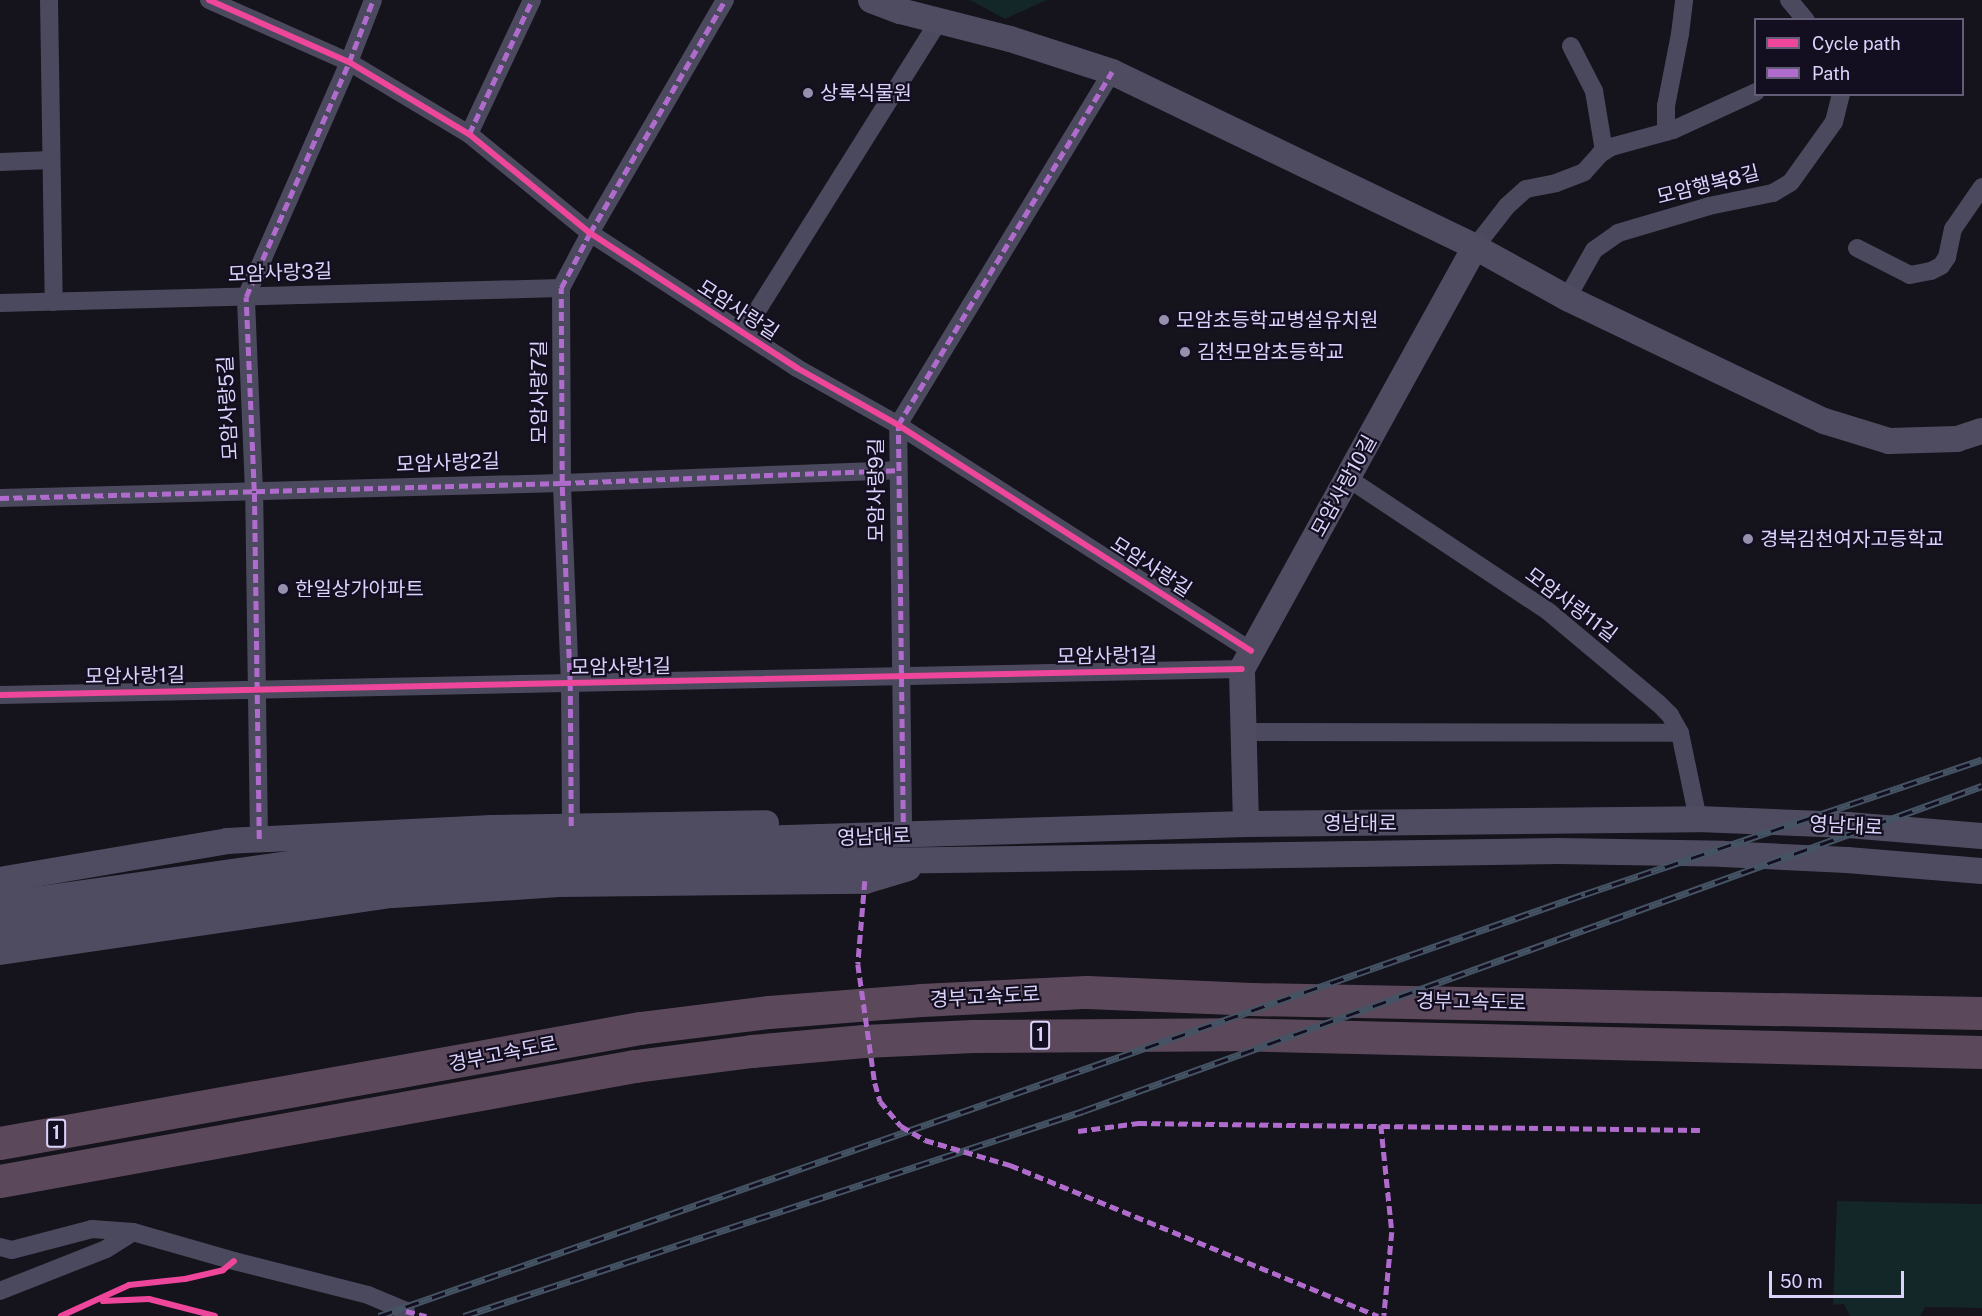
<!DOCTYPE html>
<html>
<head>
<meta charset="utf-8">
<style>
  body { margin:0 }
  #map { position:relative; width:1982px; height:1316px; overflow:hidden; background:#15131c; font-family:"Public Sans","Noto Sans KR",sans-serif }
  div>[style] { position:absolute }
  .green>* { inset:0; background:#132628 }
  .street>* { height:18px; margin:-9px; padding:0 9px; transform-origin:9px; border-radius:9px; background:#4b495d }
  .secondary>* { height:26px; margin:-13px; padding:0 13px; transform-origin:13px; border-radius:13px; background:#4f4c62 }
  .highway>* { height:33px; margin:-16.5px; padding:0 16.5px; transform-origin:16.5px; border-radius:16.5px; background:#5b495b }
  .rail>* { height:7px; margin-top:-3.5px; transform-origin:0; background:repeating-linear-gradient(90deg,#140f20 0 14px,#455464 0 28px); box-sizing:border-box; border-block:2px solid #455464 }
  .quiet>* { height:4.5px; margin-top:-2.25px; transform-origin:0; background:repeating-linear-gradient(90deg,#b06ccc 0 9px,transparent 0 13.5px) }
  .cycleway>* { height:6px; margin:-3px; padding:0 3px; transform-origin:3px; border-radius:3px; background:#ed469a }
  .dots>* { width:16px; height:16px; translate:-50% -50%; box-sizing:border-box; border:3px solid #140f20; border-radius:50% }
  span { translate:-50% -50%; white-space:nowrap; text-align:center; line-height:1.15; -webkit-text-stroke:4.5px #140f20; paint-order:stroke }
  .shield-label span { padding:2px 4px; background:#140f20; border:2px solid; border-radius:4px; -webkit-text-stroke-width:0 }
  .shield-label { font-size:18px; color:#dbd3fb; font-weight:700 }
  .poi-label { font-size:20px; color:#dbd3fb }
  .left { translate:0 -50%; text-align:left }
  .street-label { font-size:20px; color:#dbd3fb }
  .legend { position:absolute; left:1754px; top:18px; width:210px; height:78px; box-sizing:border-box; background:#140f20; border:2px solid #645d78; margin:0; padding:8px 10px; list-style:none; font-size:18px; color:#dbd3fb }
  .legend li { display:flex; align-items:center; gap:12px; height:30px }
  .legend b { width:30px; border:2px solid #645d78 }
  .scale { position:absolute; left:1769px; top:1271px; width:135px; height:27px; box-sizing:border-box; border:3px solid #dbd3fb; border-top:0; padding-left:8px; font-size:18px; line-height:21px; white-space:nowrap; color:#dbd3fb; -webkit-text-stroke:4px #140f20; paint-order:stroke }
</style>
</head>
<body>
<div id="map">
  <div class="green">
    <div style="clip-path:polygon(970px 0,1047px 0,1005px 19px)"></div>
    <div style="clip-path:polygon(1837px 1201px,1982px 1204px,1982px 1308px,1925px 1307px,1920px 1316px,1850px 1316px,1844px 1304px,1833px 1305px)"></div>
  </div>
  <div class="street">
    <div style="left:49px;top:0;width:302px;rotate:89.1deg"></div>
    <div style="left:209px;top:0;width:153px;rotate:23.9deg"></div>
    <div style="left:349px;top:62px;width:140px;rotate:31deg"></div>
    <div style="left:469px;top:134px;width:156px;rotate:39.3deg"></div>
    <div style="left:590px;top:233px;width:247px;rotate:33.1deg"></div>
    <div style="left:797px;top:368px;width:116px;rotate:29.4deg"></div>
    <div style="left:898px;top:425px;width:419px;rotate:32.6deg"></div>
    <div style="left:1789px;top:0;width:26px;rotate:50deg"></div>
    <div style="left:1571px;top:46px;width:51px;rotate:62.9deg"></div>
    <div style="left:1594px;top:91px;width:61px;rotate:80.5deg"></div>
    <div style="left:1666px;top:132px;width:26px;rotate:-90deg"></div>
    <div style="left:1666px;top:106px;width:73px;rotate:-79deg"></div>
    <div style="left:1680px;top:34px;width:34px;rotate:-83deg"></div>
    <div style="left:469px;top:134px;width:148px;rotate:-64.8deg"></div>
    <div style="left:0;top:162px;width:51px;rotate:-2.2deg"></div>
    <div style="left:1475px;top:247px;width:52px;rotate:-52deg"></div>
    <div style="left:1507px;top:206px;width:25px;rotate:-42deg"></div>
    <div style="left:1526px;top:189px;width:31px;rotate:-11deg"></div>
    <div style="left:1556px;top:183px;width:30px;rotate:-21deg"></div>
    <div style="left:1584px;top:172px;width:24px;rotate:-48deg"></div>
    <div style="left:1600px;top:154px;width:13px;rotate:-32deg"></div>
    <div style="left:1611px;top:147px;width:64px;rotate:-15.3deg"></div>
    <div style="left:1673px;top:130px;width:91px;rotate:-24.6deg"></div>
    <div style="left:1857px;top:248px;width:59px;rotate:27deg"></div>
    <div style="left:1910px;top:275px;width:21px;rotate:-11deg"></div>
    <div style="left:1931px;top:271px;width:11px;rotate:-27deg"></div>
    <div style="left:1941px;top:266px;width:11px;rotate:-56deg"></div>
    <div style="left:1947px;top:257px;width:29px;rotate:-78deg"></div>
    <div style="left:1953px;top:229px;width:51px;rotate:-55.4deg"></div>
    <div style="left:1567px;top:298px;width:55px;rotate:-60.6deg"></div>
    <div style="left:1594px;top:250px;width:29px;rotate:-35deg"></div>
    <div style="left:1618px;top:233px;width:95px;rotate:-16.5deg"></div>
    <div style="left:1709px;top:206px;width:65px;rotate:-11.5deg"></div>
    <div style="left:1773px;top:193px;width:21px;rotate:-31deg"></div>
    <div style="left:1791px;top:182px;width:74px;rotate:-54.4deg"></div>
    <div style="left:1834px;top:122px;width:29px;rotate:-76deg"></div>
    <div style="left:0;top:303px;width:561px;rotate:-1.53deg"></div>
    <div style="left:743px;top:333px;width:368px;rotate:-57.9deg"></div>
    <div style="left:1349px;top:479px;width:240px;rotate:33.6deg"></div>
    <div style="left:1549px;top:612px;width:143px;rotate:39.9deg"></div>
    <div style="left:1659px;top:704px;width:16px;rotate:45deg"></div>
    <div style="left:1670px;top:715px;width:21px;rotate:61deg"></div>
    <div style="left:1680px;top:733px;width:88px;rotate:78.2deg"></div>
    <div style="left:0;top:498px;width:562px;rotate:-1.53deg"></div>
    <div style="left:562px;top:483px;width:335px;rotate:-2.2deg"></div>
    <div style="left:0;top:695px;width:1242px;rotate:-1.2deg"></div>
    <div style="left:1245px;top:732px;width:435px;rotate:0.1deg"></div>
    <div style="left:903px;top:822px;width:397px;rotate:-90.7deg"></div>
    <div style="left:898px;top:425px;width:413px;rotate:-58.8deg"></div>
    <div style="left:571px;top:826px;width:141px;rotate:-90.4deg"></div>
    <div style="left:570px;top:685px;width:202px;rotate:-92.3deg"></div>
    <div style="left:562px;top:483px;width:195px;rotate:-90.3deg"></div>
    <div style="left:561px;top:288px;width:62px;rotate:-62.2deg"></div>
    <div style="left:590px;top:233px;width:269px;rotate:-59.9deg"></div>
    <div style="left:259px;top:839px;width:348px;rotate:-90.8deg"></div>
    <div style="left:254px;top:491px;width:194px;rotate:-92.4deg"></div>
    <div style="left:246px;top:297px;width:257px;rotate:-66.3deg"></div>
    <div style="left:349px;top:62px;width:66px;rotate:-68.8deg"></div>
    <div style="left:0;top:1247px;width:12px;rotate:14deg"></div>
    <div style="left:12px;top:1250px;width:83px;rotate:-14.7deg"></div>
    <div style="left:92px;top:1229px;width:41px;rotate:4.2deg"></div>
    <div style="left:133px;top:1232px;width:105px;rotate:16deg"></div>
    <div style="left:234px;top:1261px;width:138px;rotate:14.2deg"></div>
    <div style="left:368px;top:1295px;width:41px;rotate:22.8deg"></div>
    <div style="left:0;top:1291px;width:114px;rotate:-21.6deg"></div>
    <div style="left:106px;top:1249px;width:32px;rotate:-32deg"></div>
  </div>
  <div class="secondary">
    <div style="left:871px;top:0;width:31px;rotate:21deg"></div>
    <div style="left:900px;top:11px;width:114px;rotate:14.3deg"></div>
    <div style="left:1010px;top:39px;width:107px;rotate:17.9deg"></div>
    <div style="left:1112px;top:72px;width:403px;rotate:25.7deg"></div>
    <div style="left:1475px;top:247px;width:105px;rotate:29deg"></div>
    <div style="left:1567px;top:298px;width:285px;rotate:25.6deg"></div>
    <div style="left:1824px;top:421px;width:68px;rotate:17.1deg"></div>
    <div style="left:1889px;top:441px;width:68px;rotate:-1.7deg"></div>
    <div style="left:1957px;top:439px;width:26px;rotate:-18deg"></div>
    <div style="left:1246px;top:824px;width:155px;rotate:-91.5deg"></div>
    <div style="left:1242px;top:669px;width:482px;rotate:-61.1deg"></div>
    <div style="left:0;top:880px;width:230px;rotate:-9.7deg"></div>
    <div style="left:227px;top:841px;width:265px;rotate:-2.8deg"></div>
    <div style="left:492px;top:828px;width:274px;rotate:-1deg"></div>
    <div style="left:0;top:905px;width:298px;rotate:-8.1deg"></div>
    <div style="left:295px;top:863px;width:121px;rotate:-5.7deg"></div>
    <div style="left:415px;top:851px;width:109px;rotate:-2.6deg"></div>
    <div style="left:524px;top:846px;width:722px;rotate:-1.75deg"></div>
    <div style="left:1246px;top:824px;width:452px;rotate:-0.6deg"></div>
    <div style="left:1698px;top:819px;width:150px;rotate:2.3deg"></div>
    <div style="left:1848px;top:825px;width:134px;rotate:4.7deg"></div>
    <div style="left:0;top:928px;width:300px;rotate:-8deg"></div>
    <div style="left:297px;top:886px;width:123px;rotate:-6.5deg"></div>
    <div style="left:419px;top:872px;width:109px;rotate:-3.2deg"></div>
    <div style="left:528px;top:866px;width:1031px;rotate:-0.83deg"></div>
    <div style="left:1559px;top:851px;width:164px;rotate:1deg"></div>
    <div style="left:1723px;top:854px;width:124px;rotate:2.8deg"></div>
    <div style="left:1847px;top:860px;width:135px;rotate:4.7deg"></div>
    <div style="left:0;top:952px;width:397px;rotate:-8.3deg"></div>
    <div style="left:393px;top:895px;width:166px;rotate:-3.8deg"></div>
    <div style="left:559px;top:884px;width:306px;rotate:-0.6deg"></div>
    <div style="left:865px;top:881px;width:45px;rotate:-16.8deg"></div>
  </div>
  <div class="highway">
    <div style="left:0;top:1143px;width:650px;rotate:-10.19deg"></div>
    <div style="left:640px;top:1028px;width:130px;rotate:-7.1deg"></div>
    <div style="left:769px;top:1012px;width:152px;rotate:-4.5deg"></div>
    <div style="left:921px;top:1000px;width:166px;rotate:-2.8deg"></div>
    <div style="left:1087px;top:992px;width:164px;rotate:2.4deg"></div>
    <div style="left:1251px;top:999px;width:731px;rotate:1.1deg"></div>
    <div style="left:0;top:1181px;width:645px;rotate:-10.27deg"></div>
    <div style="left:635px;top:1066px;width:118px;rotate:-7.3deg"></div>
    <div style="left:752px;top:1051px;width:112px;rotate:-5.1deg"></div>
    <div style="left:864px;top:1041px;width:109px;rotate:-2.6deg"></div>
    <div style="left:973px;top:1036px;width:258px;rotate:-0.4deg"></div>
    <div style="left:1231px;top:1034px;width:751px;rotate:1.37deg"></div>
  </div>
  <div class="rail">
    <div style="left:379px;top:1316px;width:1278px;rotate:-19.29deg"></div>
    <div style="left:1585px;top:894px;width:419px;rotate:-18.7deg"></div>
    <div style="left:464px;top:1316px;width:652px;rotate:-18.32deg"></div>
    <div style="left:1083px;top:1111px;width:956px;rotate:-19.88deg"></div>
  </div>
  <div class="quiet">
    <div style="left:469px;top:134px;width:148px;rotate:-64.8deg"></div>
    <div style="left:0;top:498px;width:562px;rotate:-1.53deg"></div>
    <div style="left:562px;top:483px;width:335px;rotate:-2.2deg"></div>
    <div style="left:903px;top:822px;width:397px;rotate:-90.7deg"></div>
    <div style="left:898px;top:425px;width:413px;rotate:-58.8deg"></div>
    <div style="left:571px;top:826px;width:141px;rotate:-90.4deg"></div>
    <div style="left:570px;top:685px;width:202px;rotate:-92.3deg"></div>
    <div style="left:562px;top:483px;width:195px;rotate:-90.3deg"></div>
    <div style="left:561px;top:288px;width:62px;rotate:-62.2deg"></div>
    <div style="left:590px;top:233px;width:269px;rotate:-59.9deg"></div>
    <div style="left:259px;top:839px;width:348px;rotate:-90.8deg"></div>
    <div style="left:254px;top:491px;width:194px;rotate:-92.4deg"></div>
    <div style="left:246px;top:297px;width:257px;rotate:-66.3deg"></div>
    <div style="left:349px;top:62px;width:66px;rotate:-68.8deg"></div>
    <div style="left:865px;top:881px;width:83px;rotate:94.8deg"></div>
    <div style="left:858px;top:964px;width:120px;rotate:81.9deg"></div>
    <div style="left:875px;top:1083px;width:19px;rotate:74deg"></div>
    <div style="left:880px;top:1101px;width:33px;rotate:50deg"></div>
    <div style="left:901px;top:1126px;width:28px;rotate:30deg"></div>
    <div style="left:925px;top:1140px;width:89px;rotate:16.4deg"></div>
    <div style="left:1010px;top:1165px;width:398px;rotate:22.3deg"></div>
    <div style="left:1381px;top:1125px;width:108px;rotate:84.1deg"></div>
    <div style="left:1392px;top:1232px;width:84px;rotate:95.4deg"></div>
    <div style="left:1078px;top:1131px;width:61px;rotate:-7.6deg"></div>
    <div style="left:1138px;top:1123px;width:562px;rotate:0.71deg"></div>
    <div style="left:406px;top:1311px;width:21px;rotate:14deg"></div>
  </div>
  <div class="cycleway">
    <div style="left:209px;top:0;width:153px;rotate:23.9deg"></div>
    <div style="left:349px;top:62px;width:140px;rotate:31deg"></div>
    <div style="left:469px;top:134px;width:156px;rotate:39.3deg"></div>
    <div style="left:590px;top:233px;width:247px;rotate:33.1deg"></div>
    <div style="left:797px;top:368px;width:116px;rotate:29.4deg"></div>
    <div style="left:898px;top:425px;width:419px;rotate:32.6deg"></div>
    <div style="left:0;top:695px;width:1242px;rotate:-1.2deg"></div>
    <div style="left:103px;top:1301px;width:46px;rotate:-2.5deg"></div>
    <div style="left:149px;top:1299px;width:68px;rotate:14.4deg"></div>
    <div style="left:61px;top:1316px;width:75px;rotate:-24.5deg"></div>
    <div style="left:129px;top:1285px;width:56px;rotate:-6.1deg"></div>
    <div style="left:185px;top:1279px;width:39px;rotate:-13deg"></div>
    <div style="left:223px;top:1270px;width:14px;rotate:-39deg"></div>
  </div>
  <div class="dots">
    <div style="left:808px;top:93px;background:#9690ad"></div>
    <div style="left:1164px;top:320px;background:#9690ad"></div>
    <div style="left:1185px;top:352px;background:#9690ad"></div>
    <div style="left:1748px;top:539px;background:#9690ad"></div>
    <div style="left:283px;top:589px;background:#9690ad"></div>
  </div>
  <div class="shield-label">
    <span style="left:1040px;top:1035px">1</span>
    <span style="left:56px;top:1133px">1</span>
  </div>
  <div class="poi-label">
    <span class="left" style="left:820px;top:93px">상록식물원</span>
    <span class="left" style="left:1176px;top:320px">모암초등학교병설유치원</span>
    <span class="left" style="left:1197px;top:352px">김천모암초등학교</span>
    <span class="left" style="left:1760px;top:539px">경북김천여자고등학교</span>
    <span class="left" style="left:295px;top:589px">한일상가아파트</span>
  </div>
  <div class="street-label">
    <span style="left:1708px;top:185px;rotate:-14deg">모암행복8길</span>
    <span style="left:280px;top:273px;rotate:-2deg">모암사랑3길</span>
    <span style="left:738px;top:310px;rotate:33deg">모암사랑길</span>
    <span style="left:539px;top:392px;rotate:-90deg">모암사랑7길</span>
    <span style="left:228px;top:408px;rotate:-93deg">모암사랑5길</span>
    <span style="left:448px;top:463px;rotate:-2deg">모암사랑2길</span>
    <span style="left:1344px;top:486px;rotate:-61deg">모암사랑10길</span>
    <span style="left:876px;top:490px;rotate:-90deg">모암사랑9길</span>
    <span style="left:1151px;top:567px;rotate:33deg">모암사랑길</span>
    <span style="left:1571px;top:605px;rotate:37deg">모암사랑11길</span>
    <span style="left:1107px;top:656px;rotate:-1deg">모암사랑1길</span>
    <span style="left:621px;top:667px;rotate:-1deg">모암사랑1길</span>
    <span style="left:135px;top:676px;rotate:-1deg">모암사랑1길</span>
    <span style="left:1360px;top:823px">영남대로</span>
    <span style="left:1846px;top:826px;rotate:3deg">영남대로</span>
    <span style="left:874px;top:837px;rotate:-2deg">영남대로</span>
    <span style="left:985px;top:997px;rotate:-3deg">경부고속도로</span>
    <span style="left:1471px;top:1002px;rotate:1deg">경부고속도로</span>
    <span style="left:503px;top:1054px;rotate:-11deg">경부고속도로</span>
  </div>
  <ul class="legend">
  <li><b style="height:8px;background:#ed469a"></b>Cycle path</li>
  <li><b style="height:8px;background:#b06ccc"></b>Path</li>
  </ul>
  <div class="scale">50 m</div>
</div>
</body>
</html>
